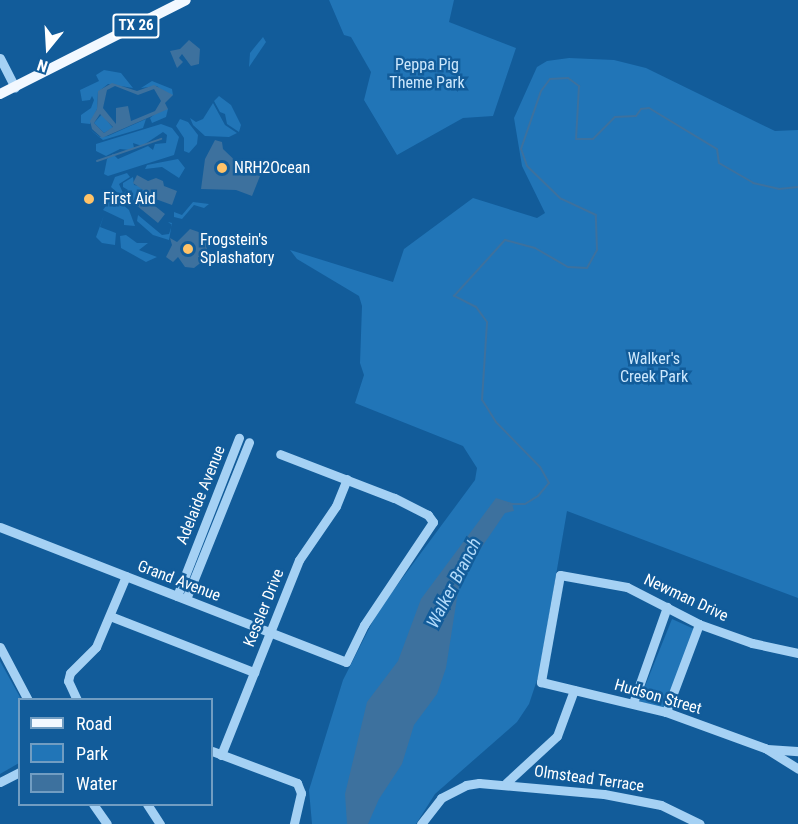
<!DOCTYPE html>
<html>
<head>
<meta charset="utf-8">
<style>
  body { margin:0 }
  #map { position:relative; width:798px; height:824px; overflow:hidden; background:#125c9a; font-family:"Roboto Condensed",sans-serif }
  div>[style] { position:absolute }
  .green>* { inset:0; background:#2175b7 }
  .water>* { inset:0; background:#3d719e }
  .stream>* { height:2px; margin:-1px; padding:0 1px; transform-origin:1px; border-radius:1px; background:#3d719e }
  .minor>* { height:9px; margin:-4.5px; padding:0 4.5px; transform-origin:4.5px; border-radius:4.5px; background:#a5d1f4 }
  .major>* { height:10px; margin:-5px; padding:0 5px; transform-origin:5px; border-radius:5px; background:#f2f8ff }
  .dots>* { width:16px; height:16px; translate:-50% -50%; box-sizing:border-box; border:3px solid #125c9a; border-radius:50% }
  span { translate:-50% -50%; white-space:nowrap; text-align:center; line-height:1.15; -webkit-text-stroke:5px #125c9a; paint-order:stroke }
  .shield-label span { padding:2px 4px; background:#125c9a; border:2px solid; border-radius:4px; -webkit-text-stroke-width:0 }
  .shield-label { font-size:15px; color:#fff; font-weight:700 }
  .park-label { font-size:16px; color:#cde8fd }
  .poi-label { font-size:16px; color:#fff }
  .left { translate:0 -50%; text-align:left }
  .street-label { font-size:16px; color:#fff }
  .water-label { font-size:18px; color:#b2dafa; font-style:italic }
  .legend { position:absolute; left:18px; top:698px; width:195px; height:108px; box-sizing:border-box; background:#125c9a; border:2px solid #719dc2; margin:0; padding:8px 10px; list-style:none; font-size:18px; color:#fff }
  .legend li { display:flex; align-items:center; gap:12px; height:30px }
  .legend b { width:30px; border:2px solid #719dc2 }
  .north { position:absolute; left:18px; top:18px; width:60px; height:60px; -webkit-text-stroke:4px #125c9a; paint-order:stroke; rotate:198deg; font-size:16px; font-weight:700; line-height:24px; text-align:center; color:#fff }
  .north::after { content:''; display:block; margin:auto; width:21px; height:27px; background:#fff; clip-path:polygon(50% 0,100% 100%,50% 72%,0 100%) }
</style>
</head>
<body>
<div id="map">
  <div class="green">
    <div style="clip-path:polygon(329px 0,454px 0,449px 22px,516px 48px,493px 116px,463px 118px,397px 155px,364px 100px,371px 72px,351px 37px,344px 35px)"></div>
    <div style="clip-path:polygon(263px 37px,266px 42px,249px 67px,250px 53px)"></div>
    <div style="clip-path:polygon(569px 58px,614px 60px,646px 68px,775px 131px,798px 130px,798px 598px,567px 511px,539px 674px,529px 704px,517px 722px,435px 794px,416px 824px,312px 824px,309px 790px,343px 680px,378px 611px,475px 480px,477px 468px,463px 446px,355px 403px,364px 375px,360px 363px,362px 306px,359px 296px,297px 259px,290px 250px,393px 282px,404px 249px,473px 198px,537px 218px,545px 213px,522px 166px,514px 118px,537px 67px,547px 61px)"></div>
    <div style="clip-path:polygon(104px 70px,121px 73px,133px 88px,108px 84px,98px 92px,97px 109px,90px 124px,81px 123px,81px 115px,91px 108px,94px 100px,92px 96px,90px 100px,82px 101px,80px 90px,99px 81px,96px 75px)"></div>
    <div style="clip-path:polygon(152px 81px,172px 89px,173px 95px,165px 95px,157px 86px,141px 88px)"></div>
    <div style="clip-path:polygon(219px 96px,231px 105px,241px 125px,239px 132px,227px 124px,225px 114px,220px 112px,214px 101px)"></div>
    <div style="clip-path:polygon(213px 103px,225px 125px,237px 133px,229px 137px,205px 136px,193px 125px,190px 118px,196px 122px,203px 119px)"></div>
    <div style="clip-path:polygon(161px 109px,168px 109px,166px 117px,152px 123px,150px 118px)"></div>
    <div style="clip-path:polygon(102px 114px,113px 128px,104px 133px,94px 123px)"></div>
    <div style="clip-path:polygon(146px 119px,143px 128px,103px 140px,88px 128px,100px 137px,108px 136px)"></div>
    <div style="clip-path:polygon(180px 119px,188px 122px,198px 135px,197px 144px,189px 153px,184px 151px,184px 138px,176px 126px)"></div>
    <div style="clip-path:polygon(161px 124px,172px 128px,179px 137px,174px 155px,108px 176px,104px 174px,107px 159px,113px 154px,118px 159px,148px 146px,153px 150px,155px 144px,166px 143px,167px 135px,163px 132px,142px 146px,133px 143px,134px 148px,130px 150px,120px 149px,106px 156px,96px 151px,96px 144px)"></div>
    <div style="clip-path:polygon(178px 159px,185px 168px,179px 178px,162px 167px,145px 169px,147px 165px)"></div>
    <div style="clip-path:polygon(127px 173px,130px 177px,119px 184px,123px 193px,128px 190px,123px 187px,123px 183px,133px 177px,134px 185px,143px 187px,146px 192px,129px 203px,111px 187px,115px 177px)"></div>
    <div style="clip-path:polygon(113px 196px,129px 210px,135px 226px,124px 225px,124px 220px,103px 210px)"></div>
    <div style="clip-path:polygon(193px 202px,209px 204px,204px 208px,194px 205px,182px 219px,174px 217px,174px 212px,182px 215px)"></div>
    <div style="clip-path:polygon(104px 215px,100px 227px,116px 233px,115px 245px,102px 243px,96px 237px)"></div>
    <div style="clip-path:polygon(138px 215px,162px 235px,169px 234px,172px 225px,168px 222px,172px 223px,169px 240px,153px 235px,137px 221px)"></div>
    <div style="clip-path:polygon(126px 235px,137px 243px,148px 243px,139px 250px,157px 257px,146px 262px,121px 248px,120px 236px)"></div>
    <div style="clip-path:polygon(672px 619px,694px 629px,665px 709px,639px 701px)"></div>
    <div style="clip-path:polygon(0 661px,21px 699px,19px 763px,0 774px)"></div>
  </div>
  <div class="water">
    <div style="clip-path:polygon(189px 40px,200px 49px,199px 64px,191px 66px,182px 54px,179px 58px,183px 62px,177px 68px,170px 51px,180px 49px)"></div>
    <div style="clip-path:polygon(evenodd,112px 83px,137px 91px,154px 85px,173px 95px,165px 103px,168px 109px,102px 138px,92px 129px,90px 121px,97px 109px,98px 91px,112px 83px,115px 86px,138px 95px,154px 89px,161px 101px,155px 111px,131px 121px,128px 106px,116px 108px,116px 124px,103px 108px,107px 90px,115px 86px,112px 83px,100px 114px,113px 127px,104px 133px,94px 123px,100px 114px)"></div>
    <div style="clip-path:polygon(215px 140px,222px 142px,223px 149px,244px 169px,260px 176px,252px 196px,236px 190px,201px 189px,205px 159px)"></div>
    <div style="clip-path:polygon(137px 175px,148px 181px,156px 178px,163px 181px,164px 186px,177px 191px,172px 205px,150px 197px,150px 202px,165px 214px,158px 223px,136px 205px,146px 192px,133px 183px)"></div>
    <div style="clip-path:polygon(190px 229px,210px 236px,206px 242px,208px 257px,194px 268px,185px 267px,178px 257px,173px 262px,166px 257px,172px 245px,170px 238px,177px 242px)"></div>
    <div style="clip-path:polygon(496px 498px,512px 503px,514px 511px,505px 513px,460px 579px,446px 668px,437px 694px,414px 725px,402px 764px,379px 799px,368px 824px,347px 824px,345px 794px,367px 702px,398px 661px,421px 599px)"></div>
  </div>
  <div class="stream">
    <div style="left:97px;top:161px;width:68px;rotate:-19deg"></div>
    <div style="left:509px;top:504px;width:16px"></div>
    <div style="left:525px;top:504px;width:15px;rotate:-32deg"></div>
    <div style="left:538px;top:496px;width:17px;rotate:-50deg"></div>
    <div style="left:549px;top:483px;width:18px;rotate:-119deg"></div>
    <div style="left:540px;top:467px;width:63px;rotate:-134.4deg"></div>
    <div style="left:496px;top:422px;width:26px;rotate:-122deg"></div>
    <div style="left:482px;top:400px;width:78px;rotate:-86.3deg"></div>
    <div style="left:487px;top:322px;width:19px;rotate:-126deg"></div>
    <div style="left:476px;top:307px;width:25px;rotate:-153deg"></div>
    <div style="left:454px;top:296px;width:76px;rotate:-47.7deg"></div>
    <div style="left:505px;top:240px;width:31px;rotate:15deg"></div>
    <div style="left:535px;top:248px;width:38px;rotate:30deg"></div>
    <div style="left:568px;top:267px;width:19px;rotate:3deg"></div>
    <div style="left:587px;top:268px;width:21px;rotate:-61deg"></div>
    <div style="left:597px;top:250px;width:35px;rotate:-92deg"></div>
    <div style="left:596px;top:215px;width:38px;rotate:-155deg"></div>
    <div style="left:561px;top:199px;width:47px;rotate:-135.9deg"></div>
    <div style="left:527px;top:166px;width:18px;rotate:-109deg"></div>
    <div style="left:521px;top:149px;width:61px;rotate:-71deg"></div>
    <div style="left:541px;top:91px;width:15px;rotate:-53deg"></div>
    <div style="left:550px;top:79px;width:18px;rotate:-3deg"></div>
    <div style="left:568px;top:78px;width:14px;rotate:36deg"></div>
    <div style="left:579px;top:86px;width:53px;rotate:93.2deg"></div>
    <div style="left:576px;top:139px;width:17px"></div>
    <div style="left:593px;top:139px;width:31px;rotate:-45deg"></div>
    <div style="left:615px;top:117px;width:21px;rotate:-3deg"></div>
    <div style="left:636px;top:116px;width:9px;rotate:-54deg"></div>
    <div style="left:641px;top:109px;width:8px;rotate:-7deg"></div>
    <div style="left:649px;top:108px;width:79px;rotate:31.1deg"></div>
    <div style="left:717px;top:149px;width:14px;rotate:82deg"></div>
    <div style="left:719px;top:163px;width:39px;rotate:30deg"></div>
    <div style="left:753px;top:183px;width:27px;rotate:13deg"></div>
    <div style="left:779px;top:189px;width:19px;rotate:-6deg"></div>
  </div>
  <div class="minor">
    <div style="left:0;top:58px;width:33px;rotate:63deg"></div>
    <div style="left:0;top:527px;width:371px;rotate:21.3deg"></div>
    <div style="left:346px;top:662px;width:41px;rotate:-64.1deg"></div>
    <div style="left:364px;top:625px;width:124px;rotate:-56.2deg"></div>
    <div style="left:433px;top:522px;width:9px;rotate:-126deg"></div>
    <div style="left:428px;top:515px;width:38px;rotate:-153deg"></div>
    <div style="left:394px;top:498px;width:122px;rotate:-158.9deg"></div>
    <div style="left:177px;top:596px;width:170px;rotate:-68.6deg"></div>
    <div style="left:186px;top:599px;width:169px;rotate:-68.1deg"></div>
    <div style="left:110px;top:616px;width:155px;rotate:21.3deg"></div>
    <div style="left:0;top:647px;width:60px;rotate:62.2deg"></div>
    <div style="left:798px;top:653px;width:47px;rotate:-167.7deg"></div>
    <div style="left:752px;top:643px;width:56px;rotate:-160.3deg"></div>
    <div style="left:699px;top:624px;width:81px;rotate:-152.8deg"></div>
    <div style="left:627px;top:587px;width:68px;rotate:-169.8deg"></div>
    <div style="left:560px;top:575px;width:109px;rotate:100.1deg"></div>
    <div style="left:541px;top:682px;width:129px;rotate:13.5deg"></div>
    <div style="left:666px;top:712px;width:105px;rotate:20deg"></div>
    <div style="left:765px;top:748px;width:39px;rotate:32deg"></div>
    <div style="left:77px;top:700px;width:21px;rotate:-115deg"></div>
    <div style="left:68px;top:681px;width:8px;rotate:-76deg"></div>
    <div style="left:70px;top:673px;width:37px;rotate:-45deg"></div>
    <div style="left:96px;top:647px;width:77px;rotate:-67.1deg"></div>
    <div style="left:633px;top:703px;width:102px;rotate:-70.5deg"></div>
    <div style="left:666px;top:712px;width:94px;rotate:-69.4deg"></div>
    <div style="left:767px;top:749px;width:31px;rotate:4deg"></div>
    <div style="left:212px;top:751px;width:91px;rotate:20.6deg"></div>
    <div style="left:297px;top:783px;width:11px;rotate:68deg"></div>
    <div style="left:301px;top:793px;width:32px;rotate:103deg"></div>
    <div style="left:221px;top:755px;width:210px;rotate:-68.2deg"></div>
    <div style="left:299px;top:560px;width:65px;rotate:-55.6deg"></div>
    <div style="left:336px;top:506px;width:29px;rotate:-68deg"></div>
    <div style="left:0;top:782px;width:22px;rotate:-27deg"></div>
    <div style="left:506px;top:783px;width:69px;rotate:-42.7deg"></div>
    <div style="left:557px;top:736px;width:49px;rotate:-69.7deg"></div>
    <div style="left:93px;top:804px;width:24px;rotate:55deg"></div>
    <div style="left:147px;top:804px;width:24px;rotate:57deg"></div>
    <div style="left:421px;top:824px;width:33px;rotate:-52deg"></div>
    <div style="left:441px;top:798px;width:28px;rotate:-27deg"></div>
    <div style="left:466px;top:785px;width:13px;rotate:-9deg"></div>
    <div style="left:479px;top:783px;width:125px;rotate:5deg"></div>
    <div style="left:604px;top:794px;width:58px;rotate:10.9deg"></div>
    <div style="left:661px;top:805px;width:43px;rotate:26deg"></div>
  </div>
  <div class="major">
    <div style="left:0;top:94px;width:208px;rotate:-26.8deg"></div>
  </div>
  <div class="dots">
    <div style="left:222px;top:168px;background:#ffc368"></div>
    <div style="left:89px;top:199px;background:#ffc368"></div>
    <div style="left:188px;top:249px;background:#ffc368"></div>
  </div>
  <div class="shield-label">
    <span style="left:136px;top:26px">TX 26</span>
  </div>
  <div class="park-label">
    <span style="left:427px;top:74px">Peppa Pig<br>Theme Park</span>
    <span style="left:654px;top:368px">Walker's<br>Creek Park</span>
  </div>
  <div class="poi-label">
    <span class="left" style="left:234px;top:168px">NRH2Ocean</span>
    <span class="left" style="left:103px;top:199px">First Aid</span>
    <span class="left" style="left:200px;top:249px">Frogstein's<br>Splashatory</span>
  </div>
  <div class="street-label">
    <span style="left:201px;top:495px;rotate:-68deg">Adelaide Avenue</span>
    <span style="left:179px;top:581px;rotate:21deg">Grand Avenue</span>
    <span style="left:686px;top:598px;rotate:25deg">Newman Drive</span>
    <span style="left:264px;top:608px;rotate:-68deg">Kessler Drive</span>
    <span style="left:658px;top:697px;rotate:16deg">Hudson Street</span>
    <span style="left:589px;top:779px;rotate:8deg">Olmstead Terrace</span>
  </div>
  <div class="water-label">
    <span style="left:454px;top:583px;rotate:-63deg">Walker Branch</span>
  </div>
  <ul class="legend">
  <li><b style="height:8px;background:#f2f8ff"></b>Road</li>
  <li><b style="height:16px;background:#2175b7"></b>Park</li>
  <li><b style="height:16px;background:#3d719e"></b>Water</li>
  </ul>
  <div class="north">N</div>
</div>
</body>
</html>
